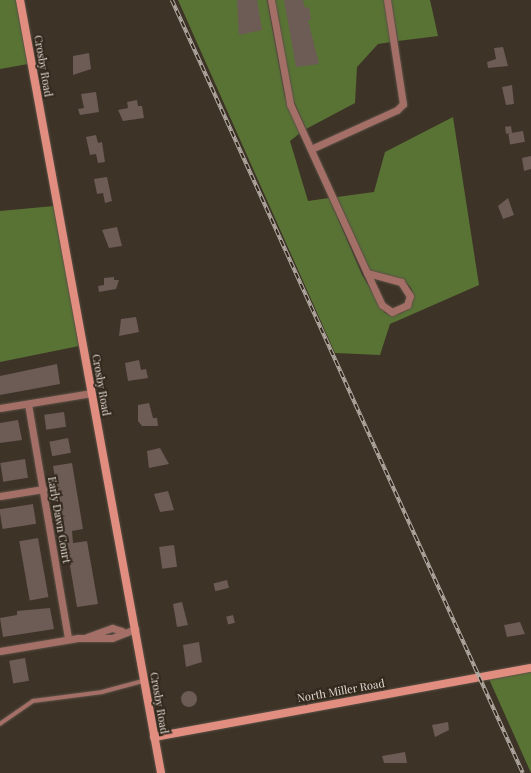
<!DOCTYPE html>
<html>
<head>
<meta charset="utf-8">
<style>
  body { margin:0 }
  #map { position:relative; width:531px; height:773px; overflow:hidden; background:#3e3327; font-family:"Playfair Display",serif }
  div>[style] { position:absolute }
  .forest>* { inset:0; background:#597335 }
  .building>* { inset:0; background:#6d5b56; transform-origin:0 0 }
  .round { border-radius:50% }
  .roads { filter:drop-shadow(0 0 1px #5b5146) drop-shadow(0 0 1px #5b5146) }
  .lane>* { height:3.5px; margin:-1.75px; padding:0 1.75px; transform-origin:1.75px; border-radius:1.75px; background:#a46f66 }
  .street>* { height:7px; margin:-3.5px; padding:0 3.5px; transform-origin:3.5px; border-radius:3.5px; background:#a46f66 }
  .secondary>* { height:8px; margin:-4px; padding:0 4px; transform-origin:4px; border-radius:4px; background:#e18e80 }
  .rail>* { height:3.5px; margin-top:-1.75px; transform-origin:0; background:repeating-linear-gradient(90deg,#34291d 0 6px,#b2aaa2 0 12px); box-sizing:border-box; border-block:1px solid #b2aaa2 }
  span { translate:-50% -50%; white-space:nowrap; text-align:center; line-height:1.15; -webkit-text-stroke:4px #34291d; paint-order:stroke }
  .street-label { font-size:11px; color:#e1dad3 }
</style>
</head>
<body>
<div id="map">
  <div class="forest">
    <div style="clip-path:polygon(0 0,16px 0,28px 64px,0 69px)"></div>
    <div style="clip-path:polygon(178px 0,267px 0,285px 98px,300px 133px,290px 141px,308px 201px,329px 198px,362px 275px,385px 313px,400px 314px,410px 307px,414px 297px,411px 288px,404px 280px,370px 270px,337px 197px,374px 192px,385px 152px,453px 117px,479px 285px,390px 324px,380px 355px,335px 353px)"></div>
    <div style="clip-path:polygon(275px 0,384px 0,391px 42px,378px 44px,357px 67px,355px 103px,306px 129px,292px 97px)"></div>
    <div style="clip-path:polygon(391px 0,430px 0,438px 36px,398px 41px)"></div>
    <div style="clip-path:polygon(54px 206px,79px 346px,0 362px,0 211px)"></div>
    <div style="clip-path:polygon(531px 672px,531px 773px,489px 679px)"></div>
  </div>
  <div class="building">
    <div style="clip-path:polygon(237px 0,257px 0,262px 30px,239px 35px)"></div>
    <div style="clip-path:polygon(284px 0,303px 0,305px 8px,309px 7px,311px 20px,308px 20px,319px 64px,296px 67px)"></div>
    <div style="clip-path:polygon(503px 47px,508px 66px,488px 68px,487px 62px,496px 59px,494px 48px)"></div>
    <div style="clip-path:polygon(89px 53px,91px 69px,73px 75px,73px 56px)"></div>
    <div style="clip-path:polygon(512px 85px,514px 104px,506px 105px,502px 87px)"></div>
    <div style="clip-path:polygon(96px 92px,99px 112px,80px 115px,78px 109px,84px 108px,81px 94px)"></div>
    <div style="clip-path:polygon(137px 100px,138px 106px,142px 106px,144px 118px,123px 121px,118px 110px,128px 108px,127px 102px)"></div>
    <div style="left:511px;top:126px;width:7px;height:6px;rotate:82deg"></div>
    <div style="left:523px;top:131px;width:11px;height:15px;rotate:80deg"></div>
    <div style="clip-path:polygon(96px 135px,98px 143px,102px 142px,105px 162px,98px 163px,96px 154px,90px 155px,86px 137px)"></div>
    <div style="clip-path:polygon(531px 156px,531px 169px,524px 171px,522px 158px)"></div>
    <div style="clip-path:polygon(107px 177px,112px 201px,105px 203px,103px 193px,97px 194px,94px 179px)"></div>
    <div style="clip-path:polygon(508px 198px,514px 215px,503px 219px,498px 206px)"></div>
    <div style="clip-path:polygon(117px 227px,122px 246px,109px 248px,102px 230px)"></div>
    <div style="clip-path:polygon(114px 277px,114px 280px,119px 280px,116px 289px,99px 292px,98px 286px,104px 285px,104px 278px)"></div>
    <div style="clip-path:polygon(136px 317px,139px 332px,119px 336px,121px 319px)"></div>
    <div style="clip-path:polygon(139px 360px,141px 370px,146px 369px,148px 378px,128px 381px,125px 363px)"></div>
    <div style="clip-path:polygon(57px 364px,60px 384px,0 395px,0 376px)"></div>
    <div style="clip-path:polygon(149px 403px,153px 418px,157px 418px,158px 426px,142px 426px,138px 421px,138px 405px)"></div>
    <div style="left:64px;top:412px;width:15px;height:20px;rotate:82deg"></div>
    <div style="clip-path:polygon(18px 420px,22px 440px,0 443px,0 423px)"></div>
    <div style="left:68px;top:438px;width:15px;height:19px;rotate:79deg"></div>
    <div style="clip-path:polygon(160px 448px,169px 464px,149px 468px,147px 451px)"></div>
    <div style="left:25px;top:459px;width:19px;height:25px;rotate:81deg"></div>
    <div style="clip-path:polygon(72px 463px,83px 529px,72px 531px,73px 543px,87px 541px,98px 604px,77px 607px,53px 466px)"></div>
    <div style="clip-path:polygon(168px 491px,174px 510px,160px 512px,154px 494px)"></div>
    <div style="left:33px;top:504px;width:20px;height:34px;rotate:81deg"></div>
    <div style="left:38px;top:538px;width:60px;height:19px;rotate:80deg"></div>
    <div style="left:174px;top:545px;width:22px;height:15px;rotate:82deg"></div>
    <div style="left:227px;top:580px;width:8px;height:14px;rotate:76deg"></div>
    <div style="clip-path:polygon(182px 602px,188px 625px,177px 627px,173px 604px)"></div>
    <div style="clip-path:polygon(50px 608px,54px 629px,3px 637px,0 618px,17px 615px,17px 611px)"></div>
    <div style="left:233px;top:615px;width:8px;height:7px;rotate:76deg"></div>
    <div style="clip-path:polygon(520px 622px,525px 634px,507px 637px,504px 625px)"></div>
    <div style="clip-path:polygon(199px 642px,202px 662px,186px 667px,183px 645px)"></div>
    <div style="left:25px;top:658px;width:23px;height:16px;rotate:80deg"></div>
    <div class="round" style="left:181px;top:691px;width:16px;height:16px"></div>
    <div style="clip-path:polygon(448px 722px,449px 730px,435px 737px,432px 725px)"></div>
    <div style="clip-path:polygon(405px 752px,407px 763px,384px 763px,382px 756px)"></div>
  </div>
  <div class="roads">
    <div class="lane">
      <div style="left:0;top:724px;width:40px;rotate:-34.9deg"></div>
      <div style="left:33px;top:701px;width:70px;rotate:-7.4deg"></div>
      <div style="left:102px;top:692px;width:42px;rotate:-15deg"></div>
    </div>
    <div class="street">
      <div style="left:271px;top:0;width:106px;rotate:79.6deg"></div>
      <div style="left:290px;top:104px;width:186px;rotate:65.5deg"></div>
      <div style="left:367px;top:273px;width:35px;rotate:65deg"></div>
      <div style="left:382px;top:305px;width:12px;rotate:35deg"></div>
      <div style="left:392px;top:312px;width:17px;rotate:-25deg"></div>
      <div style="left:407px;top:305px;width:9px;rotate:-72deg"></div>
      <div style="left:410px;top:296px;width:17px;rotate:-123deg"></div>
      <div style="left:401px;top:282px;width:35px;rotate:-165deg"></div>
      <div style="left:311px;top:149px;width:94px;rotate:-24.4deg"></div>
      <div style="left:397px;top:110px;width:8px;rotate:-45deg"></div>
      <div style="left:403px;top:104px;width:105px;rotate:-98.7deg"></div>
      <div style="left:28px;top:404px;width:238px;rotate:80.3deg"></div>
      <div style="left:0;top:408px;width:93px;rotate:-9.3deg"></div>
      <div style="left:0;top:496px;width:44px;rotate:-9.2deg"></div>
      <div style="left:87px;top:637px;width:27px;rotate:-20deg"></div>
      <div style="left:112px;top:628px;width:10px;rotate:17deg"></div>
      <div style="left:0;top:651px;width:79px;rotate:-9.5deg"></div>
      <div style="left:78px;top:638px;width:34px"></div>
      <div style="left:112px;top:638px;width:25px;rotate:-21deg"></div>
    </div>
    <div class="secondary">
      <div style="left:20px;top:0;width:786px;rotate:79.66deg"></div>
      <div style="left:154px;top:737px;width:383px;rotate:-10.4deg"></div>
    </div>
  </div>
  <div class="rail">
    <div style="left:172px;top:0;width:849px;rotate:65.58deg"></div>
  </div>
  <div class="street-label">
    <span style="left:43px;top:66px;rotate:80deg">Crosby Road</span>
    <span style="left:101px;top:385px;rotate:80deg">Crosby Road</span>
    <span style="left:59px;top:520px;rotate:80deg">Early Dawn Court</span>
    <span style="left:341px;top:691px;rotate:-10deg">North Miller Road</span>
    <span style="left:159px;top:703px;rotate:80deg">Crosby Road</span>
  </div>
</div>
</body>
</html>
